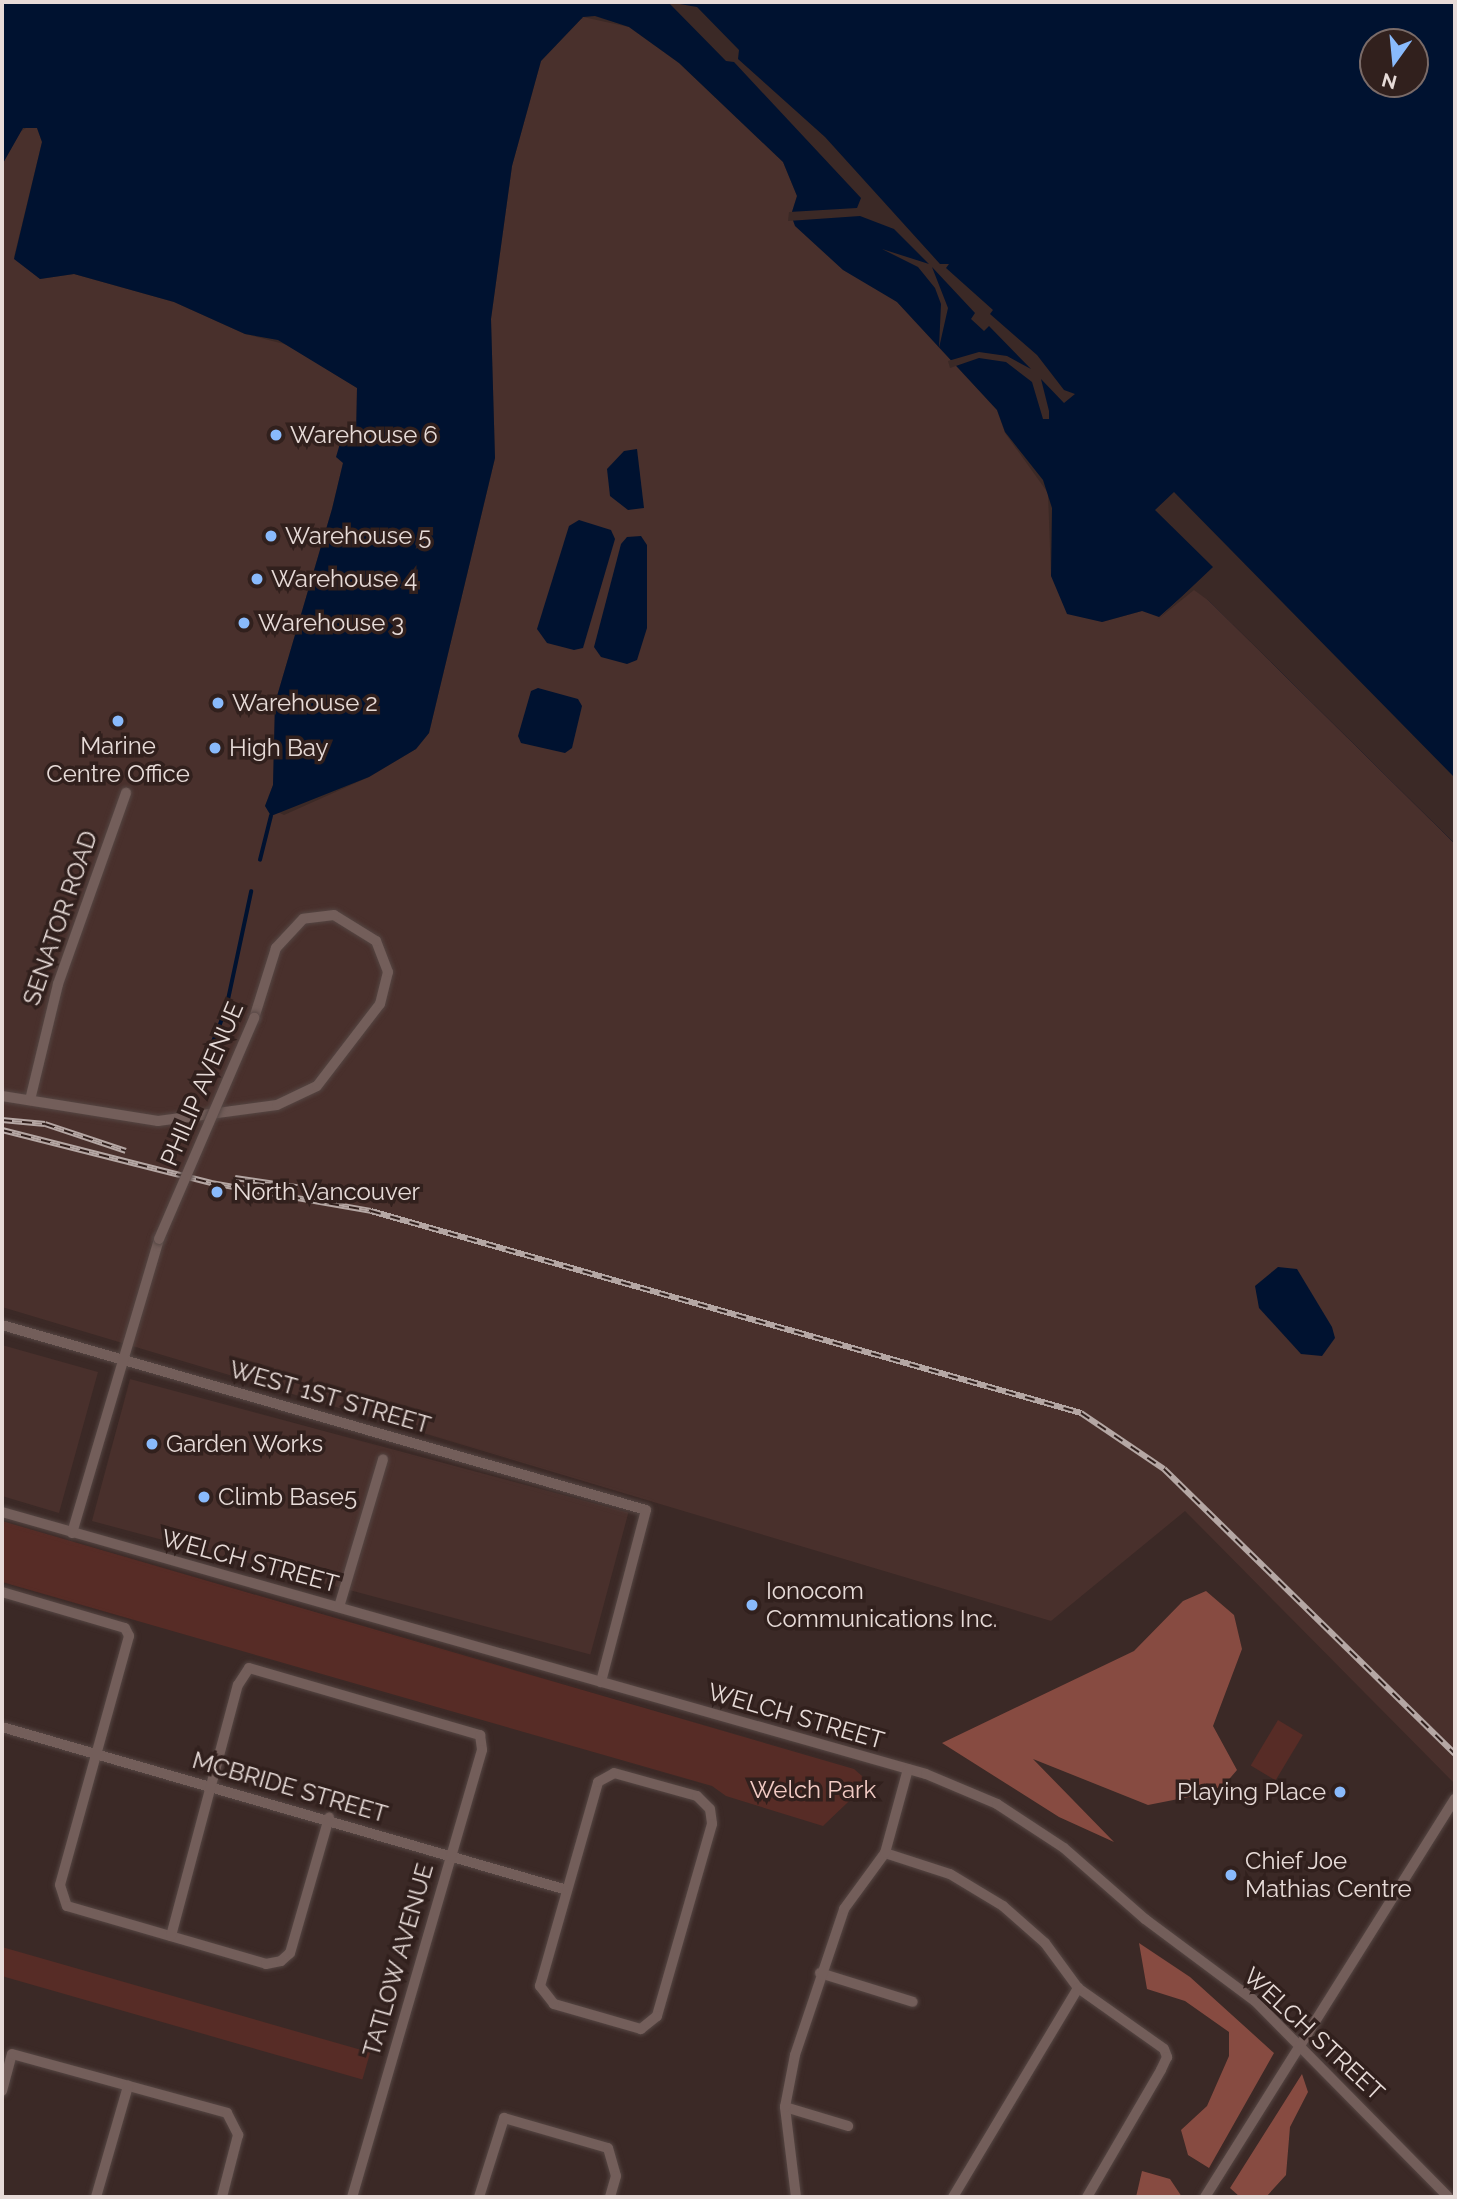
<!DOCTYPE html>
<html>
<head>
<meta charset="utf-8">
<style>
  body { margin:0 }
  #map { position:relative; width:1457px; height:2199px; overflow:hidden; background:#3b2926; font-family:Raleway,sans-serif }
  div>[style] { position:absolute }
  .built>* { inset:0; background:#49302c; transform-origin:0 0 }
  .green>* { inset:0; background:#572c26; transform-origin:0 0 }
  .forest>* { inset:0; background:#874b41 }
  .water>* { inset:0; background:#001230 }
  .pier>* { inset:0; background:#3b2926 }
  .stream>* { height:3.5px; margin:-1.75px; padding:0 1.75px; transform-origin:1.75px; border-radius:1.75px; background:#001230 }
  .roads { filter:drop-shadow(0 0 2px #554643) drop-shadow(0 0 2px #554643) }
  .minor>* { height:10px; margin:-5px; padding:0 5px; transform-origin:5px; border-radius:5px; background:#735e5a }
  .rail>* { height:6px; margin-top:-3px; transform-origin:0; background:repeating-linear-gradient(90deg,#31201d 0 10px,#b5a7a4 0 20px); box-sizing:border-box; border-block:2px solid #b5a7a4 }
  .bridges { filter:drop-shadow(0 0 2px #554643) drop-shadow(0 0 2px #554643) }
  .minor-bridge>* { height:10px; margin:-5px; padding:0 5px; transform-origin:5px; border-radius:5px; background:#735e5a }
  .dots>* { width:19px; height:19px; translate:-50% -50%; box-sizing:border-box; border:4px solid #31201d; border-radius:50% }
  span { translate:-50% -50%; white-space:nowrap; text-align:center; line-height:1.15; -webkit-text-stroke:7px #31201d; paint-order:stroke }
  .poi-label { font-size:24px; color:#e7dbd8 }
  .left { translate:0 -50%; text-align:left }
  .right { translate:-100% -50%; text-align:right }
  .street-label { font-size:24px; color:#e7dbd8 }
  .park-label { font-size:24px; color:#f2cbc4 }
  .frame { position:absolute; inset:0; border:4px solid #e7dbd8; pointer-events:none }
  .north { position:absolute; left:1359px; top:28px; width:70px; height:70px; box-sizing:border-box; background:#31201d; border:2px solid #7a6b68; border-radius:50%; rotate:195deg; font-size:19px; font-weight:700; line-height:28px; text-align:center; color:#e7dbd8 }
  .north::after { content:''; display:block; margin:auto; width:24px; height:32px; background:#89bafc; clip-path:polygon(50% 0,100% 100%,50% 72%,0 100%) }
</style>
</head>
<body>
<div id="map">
  <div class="built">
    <div style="clip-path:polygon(583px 17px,629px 27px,679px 63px,783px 162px,797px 196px,791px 215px,897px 302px,997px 410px,1005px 433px,1048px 493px,1051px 576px,1102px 622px,1142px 611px,1194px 585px,1455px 844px,1455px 1784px,1185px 1511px,1051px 1621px,2px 1307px,2px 165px,20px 132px,29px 126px,37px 128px,42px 142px,14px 257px,40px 279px,74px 274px,174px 302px,245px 334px,288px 345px,357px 388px,356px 437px,342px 440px,343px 463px,332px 509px,275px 703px,273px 785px,265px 806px,284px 815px,369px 777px,416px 749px,429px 733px,495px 458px,491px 319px,512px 166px,541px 61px)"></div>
    <div style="clip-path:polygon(2px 1345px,98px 1372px,59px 1513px,2px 1496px)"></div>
    <div style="left:130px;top:1379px;width:516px;height:147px;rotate:15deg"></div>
  </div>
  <div class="green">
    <div style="clip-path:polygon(2px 1521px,854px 1769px,869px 1782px,823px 1826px,726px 1796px,712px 1786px,2px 1582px)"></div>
    <div style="left:1278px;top:1720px;width:29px;height:53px;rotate:31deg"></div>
    <div style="left:2px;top:1947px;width:383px;height:28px;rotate:16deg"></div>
  </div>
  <div class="forest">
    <div style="clip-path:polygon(1206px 1591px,1234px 1615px,1242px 1649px,1213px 1726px,1237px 1770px,1219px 1791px,1148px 1805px,1033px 1759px,1114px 1842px,1059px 1817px,942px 1743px,1134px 1651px,1183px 1601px)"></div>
    <div style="clip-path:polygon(1139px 1943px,1190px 1977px,1274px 2053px,1209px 2168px,1188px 2155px,1181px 2130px,1207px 2106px,1229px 2056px,1229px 2032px,1185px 2001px,1147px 1989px)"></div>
    <div style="clip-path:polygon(1302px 2074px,1308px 2092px,1290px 2127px,1286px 2175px,1266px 2197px,1240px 2197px,1230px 2188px)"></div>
    <div style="clip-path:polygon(1142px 2171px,1170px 2179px,1182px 2197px,1136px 2197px)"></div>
  </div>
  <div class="water">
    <div style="clip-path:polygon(evenodd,2px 2px,1455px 2px,1455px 844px,1194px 586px,1159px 617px,1142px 611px,1102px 622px,1067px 614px,1051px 576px,1052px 508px,1043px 480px,1005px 432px,997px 410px,897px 302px,843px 270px,795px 226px,791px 215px,797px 196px,783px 162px,679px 63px,629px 27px,595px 16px,583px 17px,541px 61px,512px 166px,491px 319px,495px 458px,429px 733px,416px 749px,369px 777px,271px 816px,265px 806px,273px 785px,275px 703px,332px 509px,343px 463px,336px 457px,341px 440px,356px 437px,357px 388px,278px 340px,245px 334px,174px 302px,74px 274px,40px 279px,14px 259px,42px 142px,37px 128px,23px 128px,2px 165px,2px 2px,1373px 42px,1415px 42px,1415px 84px,1373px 84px,1373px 42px)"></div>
    <div style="clip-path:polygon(637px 449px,644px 508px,628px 510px,610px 496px,607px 469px,624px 451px)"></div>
    <div style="clip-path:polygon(579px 520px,611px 530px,615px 539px,583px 648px,574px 650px,547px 643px,537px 629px,569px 526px)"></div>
    <div style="clip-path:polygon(641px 536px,647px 545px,647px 628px,637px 660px,627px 664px,601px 657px,594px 647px,621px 544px,627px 537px)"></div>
    <div style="clip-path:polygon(538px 688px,578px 699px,582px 706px,572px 748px,565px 753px,521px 743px,518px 736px,531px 691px)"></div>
    <div style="clip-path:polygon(1278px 1267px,1297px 1269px,1332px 1327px,1335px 1338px,1322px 1356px,1301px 1354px,1259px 1308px,1255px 1286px)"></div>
  </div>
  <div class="pier">
    <div style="clip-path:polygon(668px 2px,697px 7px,739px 50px,738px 59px,825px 137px,940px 264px,949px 264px,946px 268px,993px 310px,990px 314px,1037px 355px,1064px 390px,1075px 394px,1064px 403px,1041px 379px,1049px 411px,1049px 419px,1043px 419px,1032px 382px,1006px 362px,979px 358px,950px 368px,948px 361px,979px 352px,1007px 356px,1031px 369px,989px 326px,984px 331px,971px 319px,975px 313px,932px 267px,948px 308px,939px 348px,941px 304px,935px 288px,918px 267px,882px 249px,929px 264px,894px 229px,860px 216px,788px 221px,789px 212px,857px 208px,861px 198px,734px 62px,726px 61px)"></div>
    <div style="clip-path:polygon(1174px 492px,1455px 778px,1455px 844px,1209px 601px,1194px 590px,1157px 620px,1213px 567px,1155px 510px)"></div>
  </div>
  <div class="stream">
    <div style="left:260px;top:860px;width:45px;rotate:-76deg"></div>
    <div style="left:211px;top:1047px;width:41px;rotate:-68.5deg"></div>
    <div style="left:226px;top:1009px;width:120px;rotate:-77.9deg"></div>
  </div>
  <div class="roads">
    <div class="minor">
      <div style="left:2px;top:1096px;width:158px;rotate:9.1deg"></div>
      <div style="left:158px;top:1121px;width:120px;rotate:-7.7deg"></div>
      <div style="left:277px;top:1105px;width:44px;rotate:-25.4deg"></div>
      <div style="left:317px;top:1086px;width:103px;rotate:-52.5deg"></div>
      <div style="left:380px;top:1004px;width:33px;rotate:-76deg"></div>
      <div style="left:388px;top:972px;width:33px;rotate:-111deg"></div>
      <div style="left:376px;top:941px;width:49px;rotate:-148.2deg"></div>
      <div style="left:334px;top:915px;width:31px;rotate:173deg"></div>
      <div style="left:303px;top:919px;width:40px;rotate:133deg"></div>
      <div style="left:276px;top:948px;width:73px;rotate:107.4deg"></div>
      <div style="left:30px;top:1100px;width:119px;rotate:-76.4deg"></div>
      <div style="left:58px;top:984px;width:203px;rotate:-70.4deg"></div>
      <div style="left:2px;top:1325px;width:670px;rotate:16.03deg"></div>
      <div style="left:646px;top:1510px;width:178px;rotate:104.7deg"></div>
      <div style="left:2px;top:1512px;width:960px;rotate:15.83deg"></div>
      <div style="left:926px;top:1774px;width:77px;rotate:22.9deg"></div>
      <div style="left:997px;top:1804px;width:80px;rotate:33.3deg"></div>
      <div style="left:1064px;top:1848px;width:108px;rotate:41.2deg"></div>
      <div style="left:1145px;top:1919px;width:137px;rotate:36.7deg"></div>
      <div style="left:1255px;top:2001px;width:275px;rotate:45.4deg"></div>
      <div style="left:72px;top:1533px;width:307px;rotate:-73.5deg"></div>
      <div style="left:2px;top:1592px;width:128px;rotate:16.3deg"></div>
      <div style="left:125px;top:1628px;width:9px;rotate:63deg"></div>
      <div style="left:129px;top:1636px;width:258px;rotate:105.5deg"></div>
      <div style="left:60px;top:1885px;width:22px;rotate:72deg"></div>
      <div style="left:67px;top:1906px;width:207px;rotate:16.2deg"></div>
      <div style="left:266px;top:1964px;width:15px;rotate:-11deg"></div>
      <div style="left:281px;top:1961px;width:12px;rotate:-42deg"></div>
      <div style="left:290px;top:1953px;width:141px;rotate:-73.9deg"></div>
      <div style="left:339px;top:1607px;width:154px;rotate:-73.4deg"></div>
      <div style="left:2px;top:1727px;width:588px;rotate:16.09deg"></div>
      <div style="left:614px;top:1773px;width:86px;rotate:15.5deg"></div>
      <div style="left:697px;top:1796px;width:18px;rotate:45deg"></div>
      <div style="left:710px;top:1809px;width:15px;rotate:82deg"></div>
      <div style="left:712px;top:1824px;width:200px;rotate:106deg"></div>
      <div style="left:657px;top:2016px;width:21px;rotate:141deg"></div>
      <div style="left:641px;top:2029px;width:91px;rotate:-164deg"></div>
      <div style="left:554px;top:2004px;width:23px;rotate:-128deg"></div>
      <div style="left:540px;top:1986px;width:212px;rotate:-74.1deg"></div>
      <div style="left:598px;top:1782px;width:18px;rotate:-29deg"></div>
      <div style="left:885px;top:1853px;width:68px;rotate:17.9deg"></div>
      <div style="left:950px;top:1874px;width:62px;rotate:31.1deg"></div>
      <div style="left:1003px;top:1906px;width:56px;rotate:41.4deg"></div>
      <div style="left:1045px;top:1943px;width:56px;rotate:53.7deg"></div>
      <div style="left:1078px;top:1988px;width:105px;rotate:35.3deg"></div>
      <div style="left:1164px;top:2049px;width:9px;rotate:69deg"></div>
      <div style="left:1167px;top:2057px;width:14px;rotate:115deg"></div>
      <div style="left:1161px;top:2070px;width:147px;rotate:120.2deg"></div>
      <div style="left:171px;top:1936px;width:260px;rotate:-75.1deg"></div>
      <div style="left:238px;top:1685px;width:20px;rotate:-57deg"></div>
      <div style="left:249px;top:1668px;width:241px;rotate:16.2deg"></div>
      <div style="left:480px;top:1735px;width:15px;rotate:82deg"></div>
      <div style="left:482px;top:1750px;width:466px;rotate:106.2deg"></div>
      <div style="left:820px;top:1973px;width:97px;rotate:17.3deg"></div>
      <div style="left:2px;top:2091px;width:38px;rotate:-75deg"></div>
      <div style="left:12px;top:2054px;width:223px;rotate:15.3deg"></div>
      <div style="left:227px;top:2113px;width:25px;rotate:63deg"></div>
      <div style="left:238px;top:2135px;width:64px;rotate:104.5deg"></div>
      <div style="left:785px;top:2107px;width:66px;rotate:16.8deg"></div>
      <div style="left:96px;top:2197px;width:116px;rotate:-73.9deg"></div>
      <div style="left:479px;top:2197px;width:83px;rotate:-72.4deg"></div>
      <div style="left:504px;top:2118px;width:108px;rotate:16.1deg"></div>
      <div style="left:608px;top:2148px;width:29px;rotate:74deg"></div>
      <div style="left:616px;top:2176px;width:22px;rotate:106deg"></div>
      <div style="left:796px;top:2197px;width:91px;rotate:-97deg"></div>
      <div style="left:785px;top:2107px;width:53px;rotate:-79.1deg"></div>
      <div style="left:795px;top:2055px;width:154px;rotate:-71.4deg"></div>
      <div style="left:844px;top:1909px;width:69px;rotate:-53.8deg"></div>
      <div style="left:885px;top:1853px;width:87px;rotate:-74.7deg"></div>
      <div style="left:953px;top:2197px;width:244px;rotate:-59.1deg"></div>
      <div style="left:1205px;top:2197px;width:470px;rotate:-57.9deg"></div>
    </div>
  </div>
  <div class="rail">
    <div style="left:2px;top:1120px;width:43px;rotate:5.3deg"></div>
    <div style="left:45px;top:1124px;width:85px;rotate:18.4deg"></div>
    <div style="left:2px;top:1130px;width:216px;rotate:14.2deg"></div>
    <div style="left:211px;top:1183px;width:162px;rotate:9.9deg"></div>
    <div style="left:371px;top:1211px;width:738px;rotate:15.88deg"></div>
    <div style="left:1081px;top:1413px;width:100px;rotate:34deg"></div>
    <div style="left:1164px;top:1469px;width:407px;rotate:44.4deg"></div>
    <div style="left:235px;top:1178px;width:63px;rotate:8.3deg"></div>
  </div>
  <div class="bridges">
    <div class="minor-bridge">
      <div style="left:159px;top:1239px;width:241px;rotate:-66.7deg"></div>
    </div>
  </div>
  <div class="dots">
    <div style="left:276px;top:435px;background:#89bafc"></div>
    <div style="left:271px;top:536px;background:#89bafc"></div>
    <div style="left:257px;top:579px;background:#89bafc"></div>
    <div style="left:244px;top:623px;background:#89bafc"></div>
    <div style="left:218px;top:703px;background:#89bafc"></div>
    <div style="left:118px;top:721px;background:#89bafc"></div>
    <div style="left:215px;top:748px;background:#89bafc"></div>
    <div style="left:217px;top:1192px;background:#89bafc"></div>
    <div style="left:152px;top:1444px;background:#89bafc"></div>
    <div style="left:204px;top:1497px;background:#89bafc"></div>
    <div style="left:752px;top:1605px;background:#89bafc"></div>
    <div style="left:1340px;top:1792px;background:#89bafc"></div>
    <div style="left:1231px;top:1875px;background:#89bafc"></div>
  </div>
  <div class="poi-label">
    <span class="left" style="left:290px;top:435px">Warehouse 6</span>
    <span class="left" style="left:285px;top:536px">Warehouse 5</span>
    <span class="left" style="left:271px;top:579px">Warehouse 4</span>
    <span class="left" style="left:258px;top:623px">Warehouse 3</span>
    <span class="left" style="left:232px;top:703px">Warehouse 2</span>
    <span style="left:118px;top:760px">Marine<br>Centre Office</span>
    <span class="left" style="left:229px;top:748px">High Bay</span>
    <span class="left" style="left:233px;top:1192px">North Vancouver</span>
    <span class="left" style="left:166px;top:1444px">Garden Works</span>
    <span class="left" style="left:218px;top:1497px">Climb Base5</span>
    <span class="left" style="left:766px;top:1605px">Ionocom<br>Communications Inc.</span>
    <span class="right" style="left:1326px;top:1792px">Playing Place</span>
    <span class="left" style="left:1245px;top:1875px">Chief Joe<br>Mathias Centre</span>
  </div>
  <div class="street-label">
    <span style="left:60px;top:918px;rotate:-71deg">SENATOR ROAD</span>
    <span style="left:202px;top:1084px;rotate:-67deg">PHILIP AVENUE</span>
    <span style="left:330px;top:1397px;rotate:16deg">WEST 1ST STREET</span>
    <span style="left:250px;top:1561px;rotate:15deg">WELCH STREET</span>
    <span style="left:796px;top:1716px;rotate:16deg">WELCH STREET</span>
    <span style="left:290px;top:1787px;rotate:16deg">MCBRIDE STREET</span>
    <span style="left:398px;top:1960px;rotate:-74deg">TATLOW AVENUE</span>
    <span style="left:1314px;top:2034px;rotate:43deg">WELCH STREET</span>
  </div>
  <div class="park-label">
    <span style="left:813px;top:1790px">Welch Park</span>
  </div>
  <div class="frame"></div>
  <div class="north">N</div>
</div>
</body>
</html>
